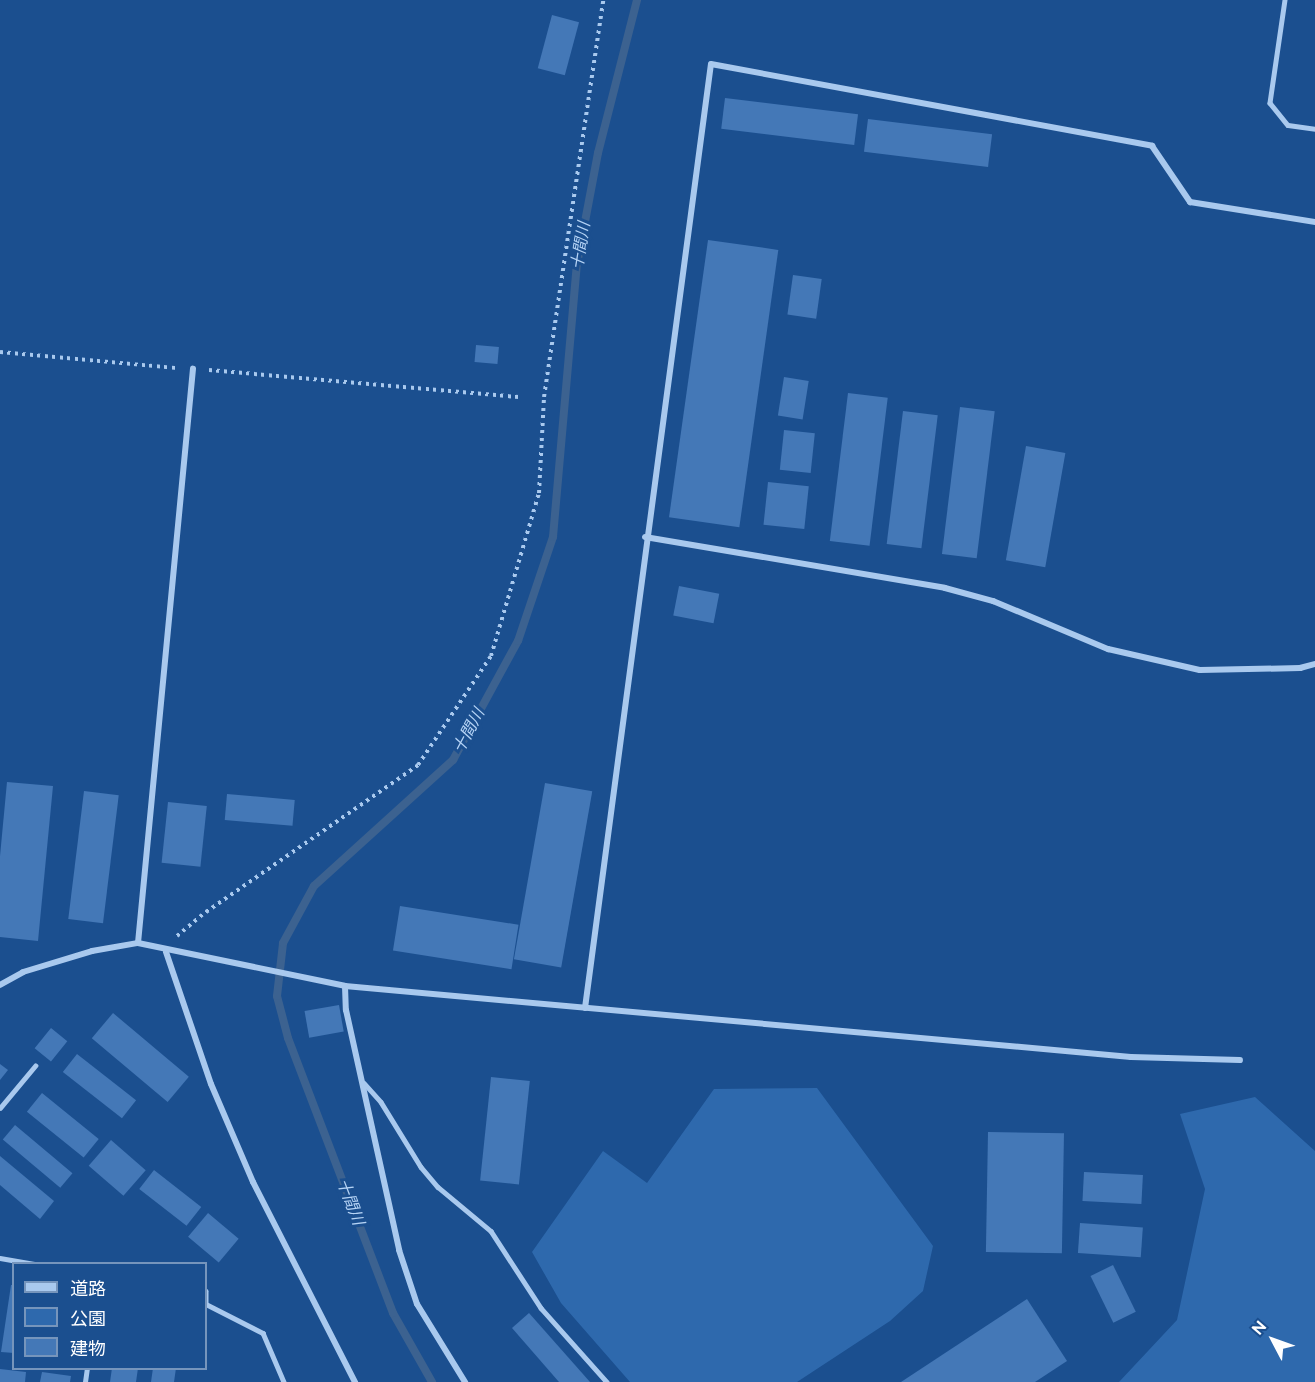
<!DOCTYPE html>
<html>
<head>
<meta charset="utf-8">
<style>
  body { margin:0 }
  #map { position:relative; width:1315px; height:1382px; overflow:hidden; background:#1b4f8f; font-family:Raleway,"Noto Sans JP",sans-serif }
  div>[style] { position:absolute }
  .green>* { inset:0; background:#2e69ad }
  .stream>* { height:8px; margin:-4px; padding:0 4px; transform-origin:4px; border-radius:4px; background:#3c6290 }
  .building>* { inset:0; background:#4478b7; transform-origin:0 0 }
  .path>* { height:4px; margin-top:-2px; transform-origin:0; background:repeating-linear-gradient(90deg,#a9c9ee 0 3px,transparent 0 7.5px) }
  .lane>* { height:4.5px; margin:-2.25px; padding:0 2.25px; transform-origin:2.25px; border-radius:2.25px; background:#a9c9ee }
  .street>* { height:6px; margin:-3px; padding:0 3px; transform-origin:3px; border-radius:3px; background:#a9c9ee }
  span { translate:-50% -50%; white-space:nowrap; text-align:center; line-height:1.15; -webkit-text-stroke:6px #1b4f8f; paint-order:stroke }
  .water-label { font-size:16px; color:#b5d3f5; font-style:italic }
  .legend { position:absolute; left:12px; top:1262px; width:195px; height:108px; box-sizing:border-box; background:#1b4f8f; border:2px solid #7695bc; margin:0; padding:8px 10px; list-style:none; font-size:18px; color:#fff }
  .legend li { display:flex; align-items:center; gap:12px; height:30px }
  .legend b { width:30px; border:2px solid #7695bc }
  .north { position:absolute; left:1243px; top:1310px; width:60px; height:60px; -webkit-text-stroke:4px #1b4f8f; paint-order:stroke; rotate:311deg; font-size:16px; font-weight:700; line-height:24px; text-align:center; color:#fff }
  .north::after { content:''; display:block; margin:auto; width:21px; height:27px; background:#fff; clip-path:polygon(50% 0,100% 100%,50% 72%,0 100%) }
</style>
</head>
<body>
<div id="map">
  <div class="green">
    <div style="clip-path:polygon(817px 1088px,933px 1246px,923px 1291px,890px 1321px,797px 1382px,630px 1382px,561px 1303px,532px 1252px,603px 1151px,647px 1183px,714px 1089px)"></div>
    <div style="clip-path:polygon(1255px 1097px,1315px 1151px,1315px 1382px,1119px 1382px,1177px 1320px,1205px 1189px,1180px 1114px)"></div>
  </div>
  <div class="stream">
    <div style="left:432px;top:1382px;width:79px;rotate:-119.5deg"></div>
    <div style="left:393px;top:1313px;width:294px;rotate:-110.9deg"></div>
    <div style="left:288px;top:1038px;width:43px;rotate:-104.7deg"></div>
    <div style="left:277px;top:996px;width:53px;rotate:-83.5deg"></div>
    <div style="left:283px;top:943px;width:65px;rotate:-61.5deg"></div>
    <div style="left:314px;top:886px;width:188px;rotate:-42.2deg"></div>
    <div style="left:453px;top:760px;width:136px;rotate:-61.4deg"></div>
    <div style="left:518px;top:641px;width:110px;rotate:-71.4deg"></div>
    <div style="left:553px;top:537px;width:274px;rotate:-85deg"></div>
    <div style="left:577px;top:264px;width:113px;rotate:-79.3deg"></div>
    <div style="left:598px;top:153px;width:158px;rotate:-75.7deg"></div>
  </div>
  <div class="building">
    <div style="left:552px;top:15px;width:28px;height:55px;rotate:15deg"></div>
    <div style="left:725px;top:98px;width:134px;height:31px;rotate:7deg"></div>
    <div style="left:868px;top:119px;width:125px;height:33px;rotate:7deg"></div>
    <div style="left:708px;top:240px;width:71px;height:280px;rotate:8deg"></div>
    <div style="left:793px;top:275px;width:29px;height:40px;rotate:8deg"></div>
    <div style="left:476px;top:345px;width:23px;height:17px;rotate:5deg"></div>
    <div style="left:784px;top:377px;width:25px;height:39px;rotate:9deg"></div>
    <div style="left:848px;top:393px;width:40px;height:149px;rotate:7deg"></div>
    <div style="left:960px;top:407px;width:35px;height:148px;rotate:7deg"></div>
    <div style="left:903px;top:411px;width:35px;height:134px;rotate:7deg"></div>
    <div style="left:784px;top:430px;width:31px;height:40px;rotate:6deg"></div>
    <div style="left:1026px;top:446px;width:40px;height:116px;rotate:10deg"></div>
    <div style="left:768px;top:482px;width:41px;height:43px;rotate:6deg"></div>
    <div style="left:679px;top:586px;width:41px;height:30px;rotate:11deg"></div>
    <div style="clip-path:polygon(7px 782px,53px 786px,38px 941px,0 937px,0 856px)"></div>
    <div style="left:545px;top:783px;width:48px;height:179px;rotate:10deg"></div>
    <div style="left:84px;top:791px;width:35px;height:129px;rotate:7deg"></div>
    <div style="left:227px;top:794px;width:68px;height:26px;rotate:5deg"></div>
    <div style="left:168px;top:802px;width:39px;height:61px;rotate:6deg"></div>
    <div style="left:400px;top:906px;width:120px;height:45px;rotate:9deg"></div>
    <div style="left:339px;top:1005px;width:27px;height:35px;rotate:80deg"></div>
    <div style="left:113px;top:1013px;width:99px;height:33px;rotate:40deg"></div>
    <div style="left:51px;top:1028px;width:21px;height:26px;rotate:39deg"></div>
    <div style="left:77px;top:1054px;width:75px;height:23px;rotate:38deg"></div>
    <div style="clip-path:polygon(0 1064px,8px 1070px,0 1080px)"></div>
    <div style="left:491px;top:1077px;width:39px;height:104px;rotate:6deg"></div>
    <div style="left:42px;top:1093px;width:73px;height:24px;rotate:39deg"></div>
    <div style="left:15px;top:1125px;width:75px;height:19px;rotate:40deg"></div>
    <div style="left:988px;top:1132px;width:76px;height:120px;rotate:1deg"></div>
    <div style="left:111px;top:1140px;width:46px;height:34px;rotate:41deg"></div>
    <div style="clip-path:polygon(0 1156px,54px 1201px,40px 1219px,0 1185px)"></div>
    <div style="left:154px;top:1170px;width:60px;height:24px;rotate:38deg"></div>
    <div style="left:1084px;top:1172px;width:59px;height:29px;rotate:3deg"></div>
    <div style="left:208px;top:1213px;width:40px;height:31px;rotate:40deg"></div>
    <div style="left:1080px;top:1223px;width:63px;height:30px;rotate:4deg"></div>
    <div style="left:1113px;top:1265px;width:52px;height:25px;rotate:64deg"></div>
    <div style="clip-path:polygon(11px 1285px,14px 1285px,14px 1353px,1px 1352px)"></div>
    <div style="clip-path:polygon(1027px 1299px,1067px 1361px,1035px 1382px,901px 1382px)"></div>
    <div style="clip-path:polygon(529px 1313px,590px 1382px,559px 1382px,512px 1328px)"></div>
    <div style="clip-path:polygon(112px 1368px,138px 1368px,136px 1382px,110px 1382px)"></div>
    <div style="clip-path:polygon(153px 1368px,176px 1368px,174px 1382px,151px 1382px)"></div>
    <div style="clip-path:polygon(0 1369px,26px 1372px,25px 1382px,0 1382px)"></div>
    <div style="clip-path:polygon(42px 1372px,71px 1376px,70px 1382px,40px 1382px)"></div>
  </div>
  <div class="path">
    <div style="left:0;top:352px;width:178px;rotate:5.2deg"></div>
    <div style="left:209px;top:370px;width:311px;rotate:5deg"></div>
    <div style="left:177px;top:936px;width:38px;rotate:-40deg"></div>
    <div style="left:206px;top:912px;width:258px;rotate:-34.7deg"></div>
    <div style="left:418px;top:765px;width:131px;rotate:-56.2deg"></div>
    <div style="left:491px;top:656px;width:170px;rotate:-73.6deg"></div>
    <div style="left:539px;top:493px;width:96px;rotate:-87deg"></div>
    <div style="left:544px;top:397px;width:401px;rotate:-81.5deg"></div>
  </div>
  <div class="lane">
    <div style="left:1285px;top:0;width:104px;rotate:98.3deg"></div>
    <div style="left:1270px;top:103px;width:28px;rotate:51deg"></div>
    <div style="left:1288px;top:125px;width:27px;rotate:8deg"></div>
    <div style="left:364px;top:1083px;width:25px;rotate:48deg"></div>
    <div style="left:381px;top:1102px;width:76px;rotate:58.4deg"></div>
    <div style="left:421px;top:1167px;width:26px;rotate:50deg"></div>
    <div style="left:438px;top:1187px;width:69px;rotate:39.7deg"></div>
    <div style="left:491px;top:1231px;width:92px;rotate:57deg"></div>
    <div style="left:541px;top:1308px;width:99px;rotate:48.3deg"></div>
    <div style="left:0;top:1108px;width:55px;rotate:-50.2deg"></div>
    <div style="left:0;top:1258px;width:36px;rotate:10deg"></div>
    <div style="left:206px;top:1291px;width:13px;rotate:90deg"></div>
    <div style="left:206px;top:1304px;width:64px;rotate:27deg"></div>
    <div style="left:263px;top:1333px;width:53px;rotate:66.8deg"></div>
    <div style="left:85px;top:1382px;width:14px;rotate:-82deg"></div>
  </div>
  <div class="street">
    <div style="left:645px;top:537px;width:304px;rotate:9.6deg"></div>
    <div style="left:945px;top:588px;width:50px;rotate:15.2deg"></div>
    <div style="left:993px;top:601px;width:125px;rotate:22.7deg"></div>
    <div style="left:1108px;top:649px;width:94px;rotate:12.9deg"></div>
    <div style="left:1200px;top:670px;width:100px;rotate:-1.1deg"></div>
    <div style="left:1300px;top:668px;width:16px;rotate:-15deg"></div>
    <div style="left:138px;top:943px;width:577px;rotate:-84.53deg"></div>
    <div style="left:166px;top:952px;width:139px;rotate:71.2deg"></div>
    <div style="left:211px;top:1084px;width:107px;rotate:66.8deg"></div>
    <div style="left:253px;top:1182px;width:225px;rotate:63deg"></div>
    <div style="left:0;top:985px;width:26px;rotate:-29deg"></div>
    <div style="left:23px;top:972px;width:72px;rotate:-16.9deg"></div>
    <div style="left:92px;top:951px;width:47px;rotate:-9.9deg"></div>
    <div style="left:138px;top:943px;width:211px;rotate:11.7deg"></div>
    <div style="left:345px;top:986px;width:789px;rotate:5.16deg"></div>
    <div style="left:1131px;top:1057px;width:109px;rotate:1.6deg"></div>
    <div style="left:345px;top:986px;width:24px;rotate:88deg"></div>
    <div style="left:346px;top:1010px;width:246px;rotate:77.5deg"></div>
    <div style="left:399px;top:1250px;width:57px;rotate:71.6deg"></div>
    <div style="left:417px;top:1304px;width:92px;rotate:58.4deg"></div>
    <div style="left:585px;top:1008px;width:952px;rotate:-82.4deg"></div>
    <div style="left:711px;top:64px;width:449px;rotate:10.5deg"></div>
    <div style="left:1152px;top:146px;width:68px;rotate:55.8deg"></div>
    <div style="left:1190px;top:202px;width:127px;rotate:9.1deg"></div>
  </div>
  <div class="water-label">
    <span style="left:581px;top:246px;rotate:-81deg">十間川</span>
    <span style="left:469px;top:731px;rotate:-62deg">十間川</span>
    <span style="left:350px;top:1202px;rotate:69deg">十間川</span>
  </div>
  <ul class="legend">
  <li><b style="height:8px;background:#a9c9ee"></b>道路</li>
  <li><b style="height:16px;background:#2e69ad"></b>公園</li>
  <li><b style="height:16px;background:#4478b7"></b>建物</li>
  </ul>
  <div class="north">N</div>
</div>
</body>
</html>
